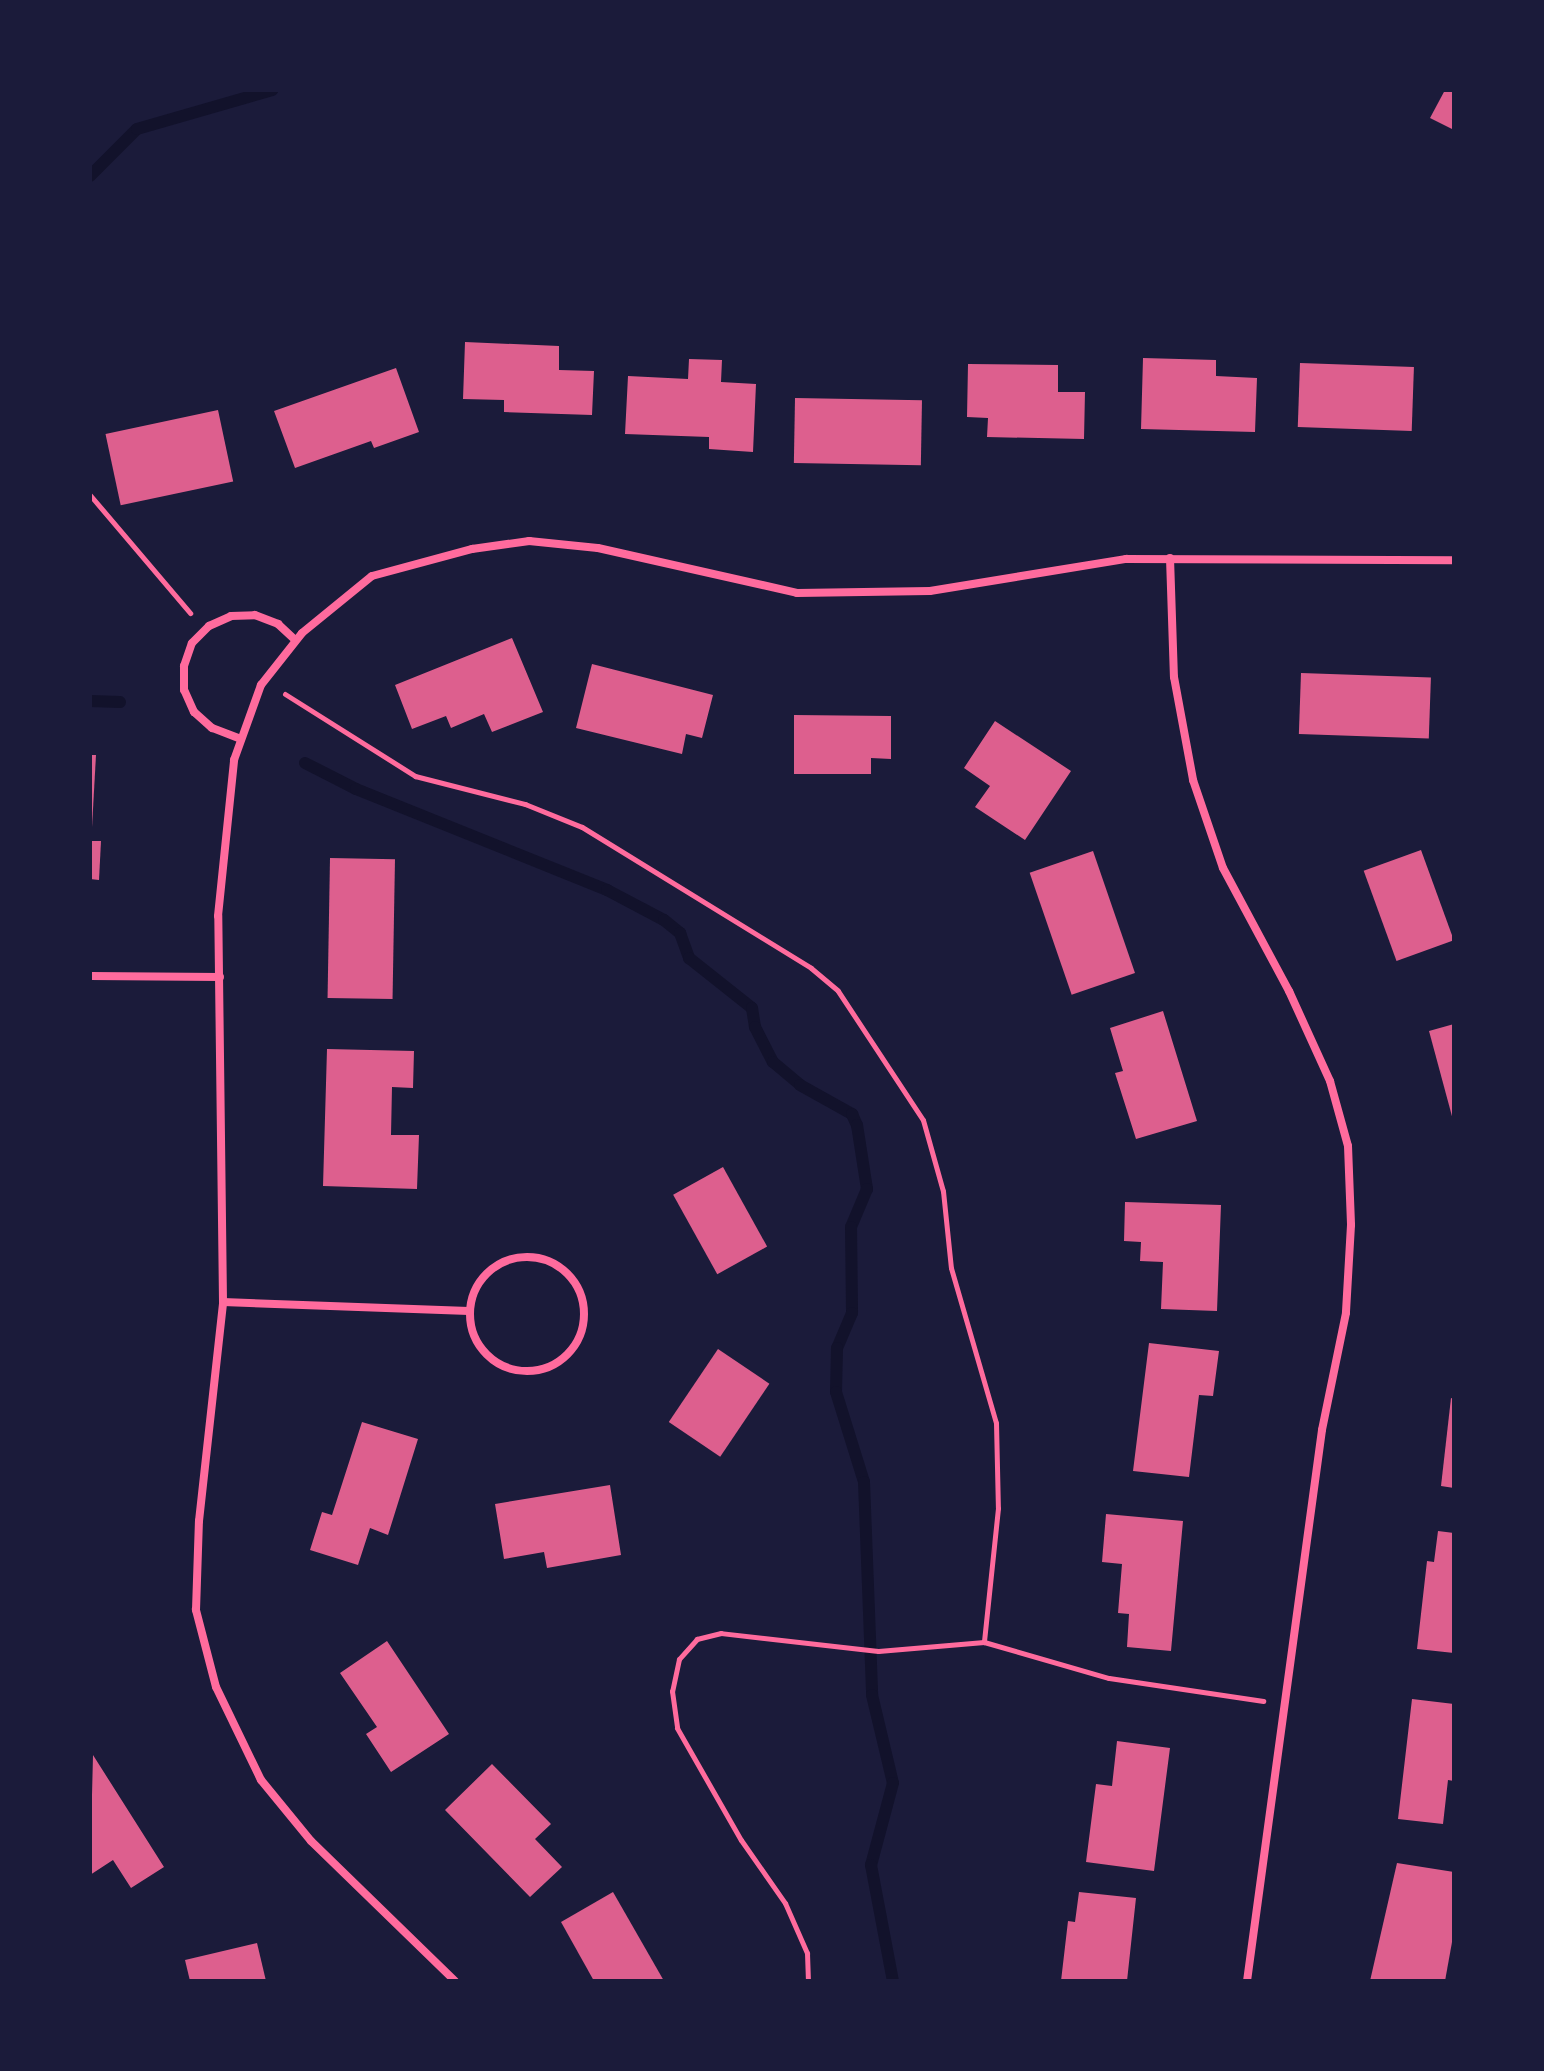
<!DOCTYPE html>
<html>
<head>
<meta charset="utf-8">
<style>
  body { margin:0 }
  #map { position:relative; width:1544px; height:2071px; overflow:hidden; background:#1b1b3a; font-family:"Titillium Web",sans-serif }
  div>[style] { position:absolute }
  .stream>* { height:12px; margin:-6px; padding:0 6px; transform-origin:6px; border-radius:6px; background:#12122b }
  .building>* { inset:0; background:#dd5f8e; transform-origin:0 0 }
  .path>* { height:5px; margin:-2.5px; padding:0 2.5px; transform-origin:2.5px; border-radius:2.5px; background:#ff6b9d }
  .minor>* { height:8px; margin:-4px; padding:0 4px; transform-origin:4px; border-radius:4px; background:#ff6b9d }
  .minor>.ring { margin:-4px; padding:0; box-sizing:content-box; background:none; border:8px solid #ff6b9d; border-radius:50% }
  span { translate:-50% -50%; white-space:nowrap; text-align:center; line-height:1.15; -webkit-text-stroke:8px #1b1b3a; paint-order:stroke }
  .frame { position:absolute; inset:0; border:92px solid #1b1b3a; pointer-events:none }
</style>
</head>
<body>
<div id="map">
  <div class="stream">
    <div style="left:90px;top:176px;width:66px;rotate:-45deg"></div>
    <div style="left:137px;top:129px;width:141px;rotate:-16.1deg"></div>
    <div style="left:90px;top:701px;width:30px;rotate:2deg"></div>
    <div style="left:305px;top:763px;width:57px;rotate:27deg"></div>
    <div style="left:356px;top:789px;width:271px;rotate:21.9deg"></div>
    <div style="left:607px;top:890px;width:64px;rotate:27.8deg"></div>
    <div style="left:664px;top:920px;width:21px;rotate:39deg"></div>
    <div style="left:680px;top:933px;width:27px;rotate:70deg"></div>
    <div style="left:689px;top:958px;width:80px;rotate:38.4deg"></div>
    <div style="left:752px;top:1008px;width:19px;rotate:81deg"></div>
    <div style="left:755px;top:1027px;width:39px;rotate:63deg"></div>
    <div style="left:773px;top:1062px;width:35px;rotate:40deg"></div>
    <div style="left:800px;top:1085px;width:60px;rotate:29.1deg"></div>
    <div style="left:852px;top:1114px;width:12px;rotate:66deg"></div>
    <div style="left:857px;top:1125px;width:65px;rotate:81.1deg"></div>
    <div style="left:867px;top:1189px;width:41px;rotate:112.8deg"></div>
    <div style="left:851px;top:1227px;width:86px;rotate:89.3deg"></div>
    <div style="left:852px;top:1313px;width:38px;rotate:113deg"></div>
    <div style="left:837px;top:1348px;width:44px;rotate:91.3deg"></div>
    <div style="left:836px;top:1392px;width:94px;rotate:72.7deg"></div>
    <div style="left:864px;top:1482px;width:213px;rotate:87.8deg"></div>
    <div style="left:872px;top:1695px;width:90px;rotate:76.6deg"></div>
    <div style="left:893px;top:1783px;width:85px;rotate:105deg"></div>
    <div style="left:871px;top:1865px;width:118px;rotate:79.3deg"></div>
  </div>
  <div class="building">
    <div style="clip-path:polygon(1445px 90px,1454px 90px,1454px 130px,1430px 118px)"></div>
    <div style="clip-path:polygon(465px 342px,559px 346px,559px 370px,594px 371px,592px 415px,504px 412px,504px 400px,463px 399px)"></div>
    <div style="clip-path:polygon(1143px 358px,1216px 360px,1216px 376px,1257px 378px,1255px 432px,1141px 429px)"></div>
    <div style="clip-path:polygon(689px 359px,722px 360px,721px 382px,756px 384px,753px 452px,709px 449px,709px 437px,625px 434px,628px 376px,688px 379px)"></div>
    <div style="left:1300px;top:363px;width:114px;height:64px;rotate:2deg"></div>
    <div style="clip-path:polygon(968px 364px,1058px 365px,1058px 392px,1085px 392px,1084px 439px,987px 437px,988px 418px,967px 417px)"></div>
    <div style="clip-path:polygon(396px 368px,419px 432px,374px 448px,371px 441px,295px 468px,274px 411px)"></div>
    <div style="left:795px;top:398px;width:127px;height:65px;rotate:1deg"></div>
    <div style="left:218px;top:410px;width:73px;height:115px;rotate:78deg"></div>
    <div style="clip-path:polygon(512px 638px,543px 712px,492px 732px,484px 714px,451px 728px,446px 716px,412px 729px,395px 685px)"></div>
    <div style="clip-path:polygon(592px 664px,713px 695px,702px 738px,686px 734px,682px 754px,576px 728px)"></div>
    <div style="left:1301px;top:673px;width:130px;height:61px;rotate:2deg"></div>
    <div style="clip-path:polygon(794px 715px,891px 716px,891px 759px,871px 758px,871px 774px,794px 774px)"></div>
    <div style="clip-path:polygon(995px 721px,1071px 771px,1025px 840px,975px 807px,990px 786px,964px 768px)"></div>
    <div style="clip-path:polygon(90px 755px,96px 755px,92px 827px,90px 827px)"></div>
    <div style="clip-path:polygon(90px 841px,101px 841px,99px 880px,90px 879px)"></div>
    <div style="left:1421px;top:850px;width:96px;height:61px;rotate:70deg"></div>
    <div style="left:1093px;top:851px;width:129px;height:67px;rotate:71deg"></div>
    <div style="left:330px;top:858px;width:65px;height:140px;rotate:1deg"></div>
    <div style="clip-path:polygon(1163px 1011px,1197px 1121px,1136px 1139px,1115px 1073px,1123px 1071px,1110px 1028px)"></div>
    <div style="clip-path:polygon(1454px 1024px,1454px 1120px,1453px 1120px,1429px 1031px)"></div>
    <div style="clip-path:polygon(327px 1049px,414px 1051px,413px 1088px,392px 1087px,391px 1135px,419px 1135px,417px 1189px,323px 1186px)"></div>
    <div style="left:723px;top:1167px;width:91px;height:57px;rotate:61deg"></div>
    <div style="clip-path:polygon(1125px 1202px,1221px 1205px,1217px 1311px,1161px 1309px,1163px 1262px,1140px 1261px,1141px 1242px,1124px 1241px)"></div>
    <div style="clip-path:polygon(1149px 1343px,1219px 1351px,1213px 1396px,1199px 1395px,1189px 1477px,1133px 1471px)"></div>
    <div style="left:718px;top:1349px;width:62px;height:88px;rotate:34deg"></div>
    <div style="clip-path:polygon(1451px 1398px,1454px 1399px,1454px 1488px,1441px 1486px)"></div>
    <div style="clip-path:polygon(362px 1422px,418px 1439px,388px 1535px,370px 1528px,358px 1565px,310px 1550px,322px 1512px,332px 1515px)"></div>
    <div style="clip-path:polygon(610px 1485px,621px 1555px,547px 1568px,544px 1552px,504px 1559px,495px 1504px)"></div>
    <div style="clip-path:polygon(1106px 1514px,1183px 1521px,1171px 1651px,1127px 1647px,1129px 1614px,1118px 1613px,1122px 1564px,1102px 1562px)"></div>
    <div style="clip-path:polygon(1438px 1531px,1454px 1533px,1454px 1653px,1417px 1649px,1427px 1561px,1434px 1562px)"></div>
    <div style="clip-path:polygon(387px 1641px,449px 1734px,391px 1772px,366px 1734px,377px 1727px,340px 1673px)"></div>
    <div style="clip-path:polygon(1412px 1699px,1454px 1704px,1454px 1781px,1448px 1780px,1443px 1824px,1398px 1819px)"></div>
    <div style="clip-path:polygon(1117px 1741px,1170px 1748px,1154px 1871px,1086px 1862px,1096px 1784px,1112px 1786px)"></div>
    <div style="clip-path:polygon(93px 1755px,164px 1867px,131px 1888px,113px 1860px,90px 1875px)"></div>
    <div style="clip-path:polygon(492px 1764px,551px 1824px,535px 1839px,562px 1867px,530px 1897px,445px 1810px)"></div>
    <div style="clip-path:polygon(1397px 1863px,1454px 1872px,1454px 1931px,1445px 1981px,1370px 1981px)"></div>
    <div style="clip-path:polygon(613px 1892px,664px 1981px,594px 1981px,561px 1922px)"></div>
    <div style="clip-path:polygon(1079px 1892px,1136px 1898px,1127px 1981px,1061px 1981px,1068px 1921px,1075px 1922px)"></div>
    <div style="clip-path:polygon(257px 1943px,266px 1981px,190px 1981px,185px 1960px)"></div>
  </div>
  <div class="path">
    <div style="left:90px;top:495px;width:155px;rotate:49.7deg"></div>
    <div style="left:285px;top:694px;width:154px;rotate:32.2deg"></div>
    <div style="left:415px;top:776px;width:114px;rotate:14.3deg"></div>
    <div style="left:525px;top:804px;width:61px;rotate:22deg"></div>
    <div style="left:582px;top:827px;width:269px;rotate:31.6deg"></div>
    <div style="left:811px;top:968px;width:35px;rotate:40deg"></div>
    <div style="left:838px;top:991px;width:154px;rotate:56.6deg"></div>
    <div style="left:923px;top:1120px;width:74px;rotate:74.3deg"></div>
    <div style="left:943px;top:1191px;width:77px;rotate:84.1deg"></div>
    <div style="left:951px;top:1268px;width:161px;rotate:73.8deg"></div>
    <div style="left:996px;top:1423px;width:85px;rotate:88.7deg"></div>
    <div style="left:998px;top:1508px;width:135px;rotate:96deg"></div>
    <div style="left:984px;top:1642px;width:106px;rotate:175.1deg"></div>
    <div style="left:878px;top:1651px;width:158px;rotate:-173.5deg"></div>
    <div style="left:721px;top:1633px;width:25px;rotate:166deg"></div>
    <div style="left:697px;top:1639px;width:27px;rotate:132deg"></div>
    <div style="left:679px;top:1659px;width:33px;rotate:102deg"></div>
    <div style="left:672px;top:1691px;width:37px;rotate:82deg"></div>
    <div style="left:677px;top:1728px;width:129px;rotate:60.3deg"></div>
    <div style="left:741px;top:1840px;width:77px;rotate:55.1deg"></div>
    <div style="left:785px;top:1903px;width:55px;rotate:66.3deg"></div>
    <div style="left:807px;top:1953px;width:28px;rotate:88deg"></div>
    <div style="left:984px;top:1642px;width:130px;rotate:16.1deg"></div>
    <div style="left:1109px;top:1678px;width:156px;rotate:8.5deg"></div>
  </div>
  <div class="minor">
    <div style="left:1170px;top:558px;width:119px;rotate:88.1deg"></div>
    <div style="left:1174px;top:677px;width:105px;rotate:79.5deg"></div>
    <div style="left:1193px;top:780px;width:93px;rotate:71.2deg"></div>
    <div style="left:1223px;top:868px;width:140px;rotate:61.8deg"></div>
    <div style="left:1289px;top:991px;width:99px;rotate:65.5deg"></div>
    <div style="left:1330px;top:1081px;width:67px;rotate:74.5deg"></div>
    <div style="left:1348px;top:1146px;width:79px;rotate:87.8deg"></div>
    <div style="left:1351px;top:1225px;width:88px;rotate:93.3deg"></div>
    <div style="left:1346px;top:1313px;width:119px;rotate:101.6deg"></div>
    <div style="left:1322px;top:1430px;width:556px;rotate:97.75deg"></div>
    <div style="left:241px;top:739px;width:31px;rotate:-159deg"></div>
    <div style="left:212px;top:728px;width:24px;rotate:-138deg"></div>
    <div style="left:194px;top:712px;width:24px;rotate:-114deg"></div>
    <div style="left:184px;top:690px;width:24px;rotate:-90deg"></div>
    <div style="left:184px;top:666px;width:24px;rotate:-71deg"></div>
    <div style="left:192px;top:643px;width:24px;rotate:-45deg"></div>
    <div style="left:209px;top:626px;width:24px;rotate:-24deg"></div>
    <div style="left:231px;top:616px;width:24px;rotate:-2deg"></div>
    <div style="left:255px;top:615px;width:25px;rotate:21deg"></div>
    <div style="left:278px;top:624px;width:23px;rotate:43deg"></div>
    <div style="left:90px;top:976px;width:130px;rotate:0.4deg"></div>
    <div class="ring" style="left:470px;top:1257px;width:106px;height:106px"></div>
    <div style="left:223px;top:1302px;width:246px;rotate:2.1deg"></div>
    <div style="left:455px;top:1981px;width:201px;rotate:-135.8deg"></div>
    <div style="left:311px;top:1841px;width:79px;rotate:-129.3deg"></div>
    <div style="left:261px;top:1780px;width:103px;rotate:-115.8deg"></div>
    <div style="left:216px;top:1687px;width:80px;rotate:-104.6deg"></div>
    <div style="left:196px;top:1610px;width:89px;rotate:-88.1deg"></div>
    <div style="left:199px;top:1521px;width:220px;rotate:-83.7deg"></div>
    <div style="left:223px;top:1302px;width:386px;rotate:-90.7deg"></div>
    <div style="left:218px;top:916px;width:157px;rotate:-84.1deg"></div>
    <div style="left:234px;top:760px;width:80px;rotate:-70.2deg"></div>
    <div style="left:261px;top:685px;width:66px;rotate:-51.7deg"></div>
    <div style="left:302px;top:633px;width:90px;rotate:-39.2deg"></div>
    <div style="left:372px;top:576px;width:104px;rotate:-15.1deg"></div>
    <div style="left:472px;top:549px;width:58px;rotate:-8deg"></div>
    <div style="left:529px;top:541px;width:69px;rotate:5.8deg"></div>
    <div style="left:598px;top:548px;width:204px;rotate:12.7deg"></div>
    <div style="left:797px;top:593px;width:133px;rotate:-0.9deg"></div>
    <div style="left:930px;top:591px;width:199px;rotate:-9.3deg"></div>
    <div style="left:1126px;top:559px;width:328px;rotate:0.2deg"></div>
  </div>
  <div class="frame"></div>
</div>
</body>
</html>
